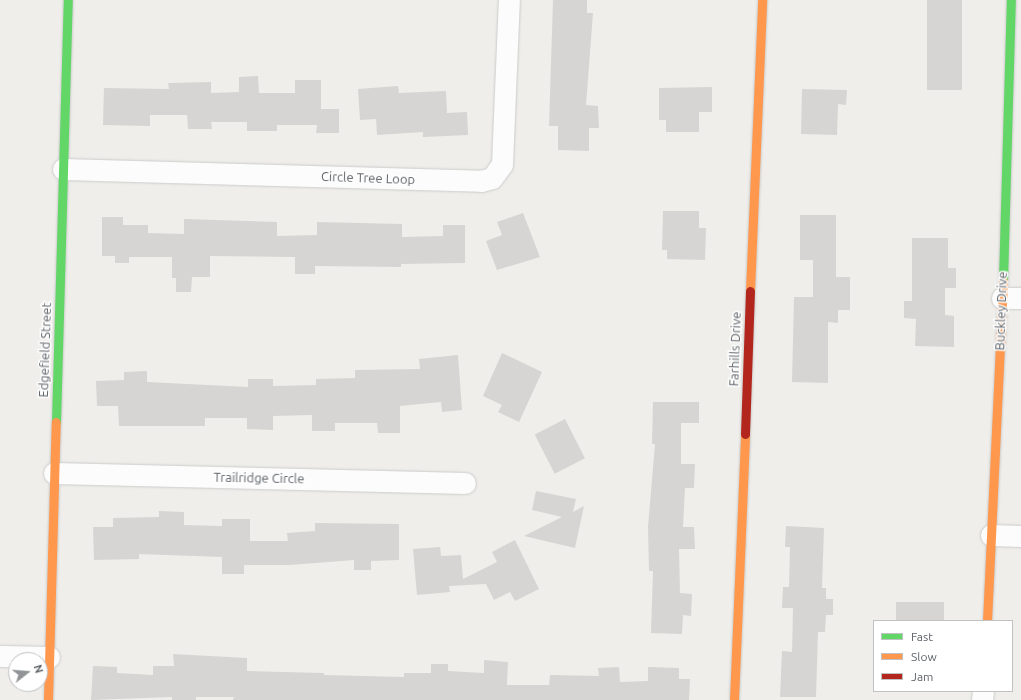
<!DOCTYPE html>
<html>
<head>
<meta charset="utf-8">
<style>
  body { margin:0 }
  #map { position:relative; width:1021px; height:700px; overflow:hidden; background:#efeeea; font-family:Ubuntu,sans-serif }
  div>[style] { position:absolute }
  .building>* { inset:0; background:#d6d5d3; transform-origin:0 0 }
  .roads { filter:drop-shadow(0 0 1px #cbcccc) drop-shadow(0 0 1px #cbcccc) }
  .street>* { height:21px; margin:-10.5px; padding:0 10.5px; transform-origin:10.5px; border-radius:10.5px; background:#fdfcfc }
  .fast>* { height:9px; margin:-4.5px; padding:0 4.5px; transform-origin:4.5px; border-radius:4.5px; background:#63d668 }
  .slow>* { height:9px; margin:-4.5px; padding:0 4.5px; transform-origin:4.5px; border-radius:4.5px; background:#ff974d }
  .jam>* { height:9px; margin:-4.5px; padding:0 4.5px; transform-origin:4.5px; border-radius:4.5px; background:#b3261e }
  span { translate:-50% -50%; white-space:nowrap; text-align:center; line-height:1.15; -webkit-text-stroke:3px #fff; paint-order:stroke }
  .street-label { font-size:13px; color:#5f6368 }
  .legend { position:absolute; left:873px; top:620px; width:140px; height:72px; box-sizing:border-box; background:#fff; border:1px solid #bfc1c3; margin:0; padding:5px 7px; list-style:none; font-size:12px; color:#5f6368 }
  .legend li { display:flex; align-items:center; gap:8px; height:20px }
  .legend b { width:20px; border:1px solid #bfc1c3 }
  .north { position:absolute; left:8px; top:652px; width:40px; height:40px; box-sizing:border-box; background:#fff; border:1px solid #bfc1c3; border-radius:50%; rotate:73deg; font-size:11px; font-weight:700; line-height:16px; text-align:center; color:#5f6368 }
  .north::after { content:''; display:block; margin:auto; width:14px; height:18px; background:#919496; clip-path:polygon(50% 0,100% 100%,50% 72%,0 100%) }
</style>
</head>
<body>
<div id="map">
  <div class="building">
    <div style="clip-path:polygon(553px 0,587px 0,587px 13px,593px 13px,586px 105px,598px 106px,599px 128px,589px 128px,589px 151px,558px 150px,558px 126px,549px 126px)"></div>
    <div style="left:927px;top:0;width:35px;height:90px"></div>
    <div style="clip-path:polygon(258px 76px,259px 93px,295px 93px,295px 80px,321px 80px,321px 109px,339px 109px,339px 133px,316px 133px,317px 125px,277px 125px,277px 131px,247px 131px,247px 122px,211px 122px,212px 129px,188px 129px,187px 115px,150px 115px,150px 126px,103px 125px,104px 88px,169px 89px,168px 83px,211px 82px,211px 93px,239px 92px,239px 77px)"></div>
    <div style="clip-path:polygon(398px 86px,399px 93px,446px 91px,447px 113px,467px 112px,468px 135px,423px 137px,423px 132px,377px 135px,376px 119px,360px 120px,358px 89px)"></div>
    <div style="clip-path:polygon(712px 87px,712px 112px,699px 112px,699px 132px,666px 132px,666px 120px,659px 120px,659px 88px)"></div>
    <div style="clip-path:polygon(802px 89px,847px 90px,846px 105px,838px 104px,837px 135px,801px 134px)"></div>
    <div style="clip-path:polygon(663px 211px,699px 211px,699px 228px,706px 228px,705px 260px,667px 259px,667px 250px,662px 250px)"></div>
    <div style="clip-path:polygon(523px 213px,540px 257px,497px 270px,486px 241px,502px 235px,497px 222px)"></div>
    <div style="clip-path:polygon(800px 215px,836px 215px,836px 277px,850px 277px,850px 310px,838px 310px,838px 323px,828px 322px,828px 383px,792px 382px,794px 297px,813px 297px,813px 260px,800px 260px)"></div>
    <div style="clip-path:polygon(102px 217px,123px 217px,123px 225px,148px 225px,148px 233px,184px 234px,184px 219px,277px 222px,277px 236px,317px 235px,317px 222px,402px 224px,402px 237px,443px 236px,443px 225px,465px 225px,465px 263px,401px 264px,401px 267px,315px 266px,315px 274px,295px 274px,295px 257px,210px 256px,210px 277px,192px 277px,191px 292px,176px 292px,176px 278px,172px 278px,172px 257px,129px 257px,129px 263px,115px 263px,115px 256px,102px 256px)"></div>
    <div style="clip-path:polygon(912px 238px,948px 238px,948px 268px,956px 268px,956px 288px,945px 288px,945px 315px,954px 316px,954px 347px,915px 346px,916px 319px,904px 318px,904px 301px,912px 301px)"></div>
    <div style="clip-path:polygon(502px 353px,542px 372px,519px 422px,498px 412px,502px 405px,483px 396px)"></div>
    <div style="clip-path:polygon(458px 355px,462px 410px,442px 412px,441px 402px,400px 406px,400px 433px,378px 433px,377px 423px,335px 423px,335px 431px,312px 431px,312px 415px,273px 416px,273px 430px,247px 429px,247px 418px,205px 418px,205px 426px,119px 426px,118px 406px,97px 406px,96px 381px,124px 380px,124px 372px,147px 371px,147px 382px,248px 387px,248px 379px,273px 379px,273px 386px,316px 385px,316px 379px,355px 378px,355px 370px,420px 369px,419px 359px)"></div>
    <div style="clip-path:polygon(653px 402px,699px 402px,699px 423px,681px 423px,681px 464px,695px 464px,694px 488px,685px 488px,683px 527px,694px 527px,695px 549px,679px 549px,680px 593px,692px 594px,691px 616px,683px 615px,682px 634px,651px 633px,653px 571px,649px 571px,648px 527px,655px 444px,652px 444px)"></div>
    <div style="left:565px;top:419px;width:44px;height:34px;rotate:63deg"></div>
    <div style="clip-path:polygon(536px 491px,576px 499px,573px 512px,584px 506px,575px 548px,524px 536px,562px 517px,532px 510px)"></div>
    <div style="clip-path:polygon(159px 511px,184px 512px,184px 525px,222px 526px,222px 519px,250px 519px,250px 541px,288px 541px,287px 533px,315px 531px,315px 523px,399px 524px,399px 560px,371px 561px,371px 570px,354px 570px,354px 560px,290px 565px,244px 565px,244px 574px,222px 574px,222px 557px,139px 554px,139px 559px,94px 560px,93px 527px,113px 527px,113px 518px,159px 517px)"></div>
    <div style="clip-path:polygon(786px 526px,824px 528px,822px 588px,826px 588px,826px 599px,833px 599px,833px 615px,826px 615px,825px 632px,818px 632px,816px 697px,780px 697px,782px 651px,792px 652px,793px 608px,782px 608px,783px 587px,789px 587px,790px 547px,785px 547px)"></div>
    <div style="clip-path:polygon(515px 540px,539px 589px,515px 601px,510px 592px,494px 600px,486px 584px,449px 586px,450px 592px,417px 595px,413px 549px,440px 547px,441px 556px,461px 555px,463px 579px,497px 562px,492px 552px)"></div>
    <div style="left:896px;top:602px;width:48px;height:19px"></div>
    <div style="clip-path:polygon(173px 654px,247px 658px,247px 671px,324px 673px,324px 675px,404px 677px,404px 673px,431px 673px,431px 664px,448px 664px,448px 671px,484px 673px,484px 660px,508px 662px,507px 685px,549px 685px,550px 675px,599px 676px,598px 668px,619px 667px,620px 682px,648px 681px,648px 667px,679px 668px,679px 679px,690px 679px,689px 700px,233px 700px,234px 697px,196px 697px,196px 700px,172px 700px,172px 697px,91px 700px,93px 666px,117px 667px,117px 673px,153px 675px,153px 666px,174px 666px)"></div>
  </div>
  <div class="roads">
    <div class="street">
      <div style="left:63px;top:169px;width:418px;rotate:1.6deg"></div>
      <div style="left:481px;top:181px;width:11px;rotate:-15deg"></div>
      <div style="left:492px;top:178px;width:17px;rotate:-54deg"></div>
      <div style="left:502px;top:164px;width:164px;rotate:-87.6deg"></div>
      <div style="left:1002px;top:298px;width:19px"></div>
      <div style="left:54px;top:473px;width:411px;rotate:1.4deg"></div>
      <div style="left:991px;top:535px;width:30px;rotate:2deg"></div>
      <div style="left:0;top:656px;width:49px;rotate:1.2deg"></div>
      <div style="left:982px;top:700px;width:9px;rotate:-84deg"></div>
    </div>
    <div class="fast">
      <div style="left:1003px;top:281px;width:281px;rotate:-88.4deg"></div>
      <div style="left:56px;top:422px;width:422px;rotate:-88.4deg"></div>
    </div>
    <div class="slow">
      <div style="left:750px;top:291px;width:291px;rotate:-87.6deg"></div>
      <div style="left:987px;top:621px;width:340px;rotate:-87.3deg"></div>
      <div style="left:48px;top:700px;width:278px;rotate:-88.4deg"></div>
      <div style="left:734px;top:700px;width:266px;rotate:-87.6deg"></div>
    </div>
    <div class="jam">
      <div style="left:745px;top:434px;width:143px;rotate:-88deg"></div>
    </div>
  </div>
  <div class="street-label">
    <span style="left:368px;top:178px;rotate:2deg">Circle Tree Loop</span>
    <span style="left:1001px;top:311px;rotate:-88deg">Buckley Drive</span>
    <span style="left:735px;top:349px;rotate:-88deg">Farhills Drive</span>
    <span style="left:45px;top:350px;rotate:-88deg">Edgefield Street</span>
    <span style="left:259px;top:478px;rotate:1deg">Trailridge Circle</span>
  </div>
  <ul class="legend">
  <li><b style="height:5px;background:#63d668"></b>Fast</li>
  <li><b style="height:5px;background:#ff974d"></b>Slow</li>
  <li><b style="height:5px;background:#b3261e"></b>Jam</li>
  </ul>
  <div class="north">N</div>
</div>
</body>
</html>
